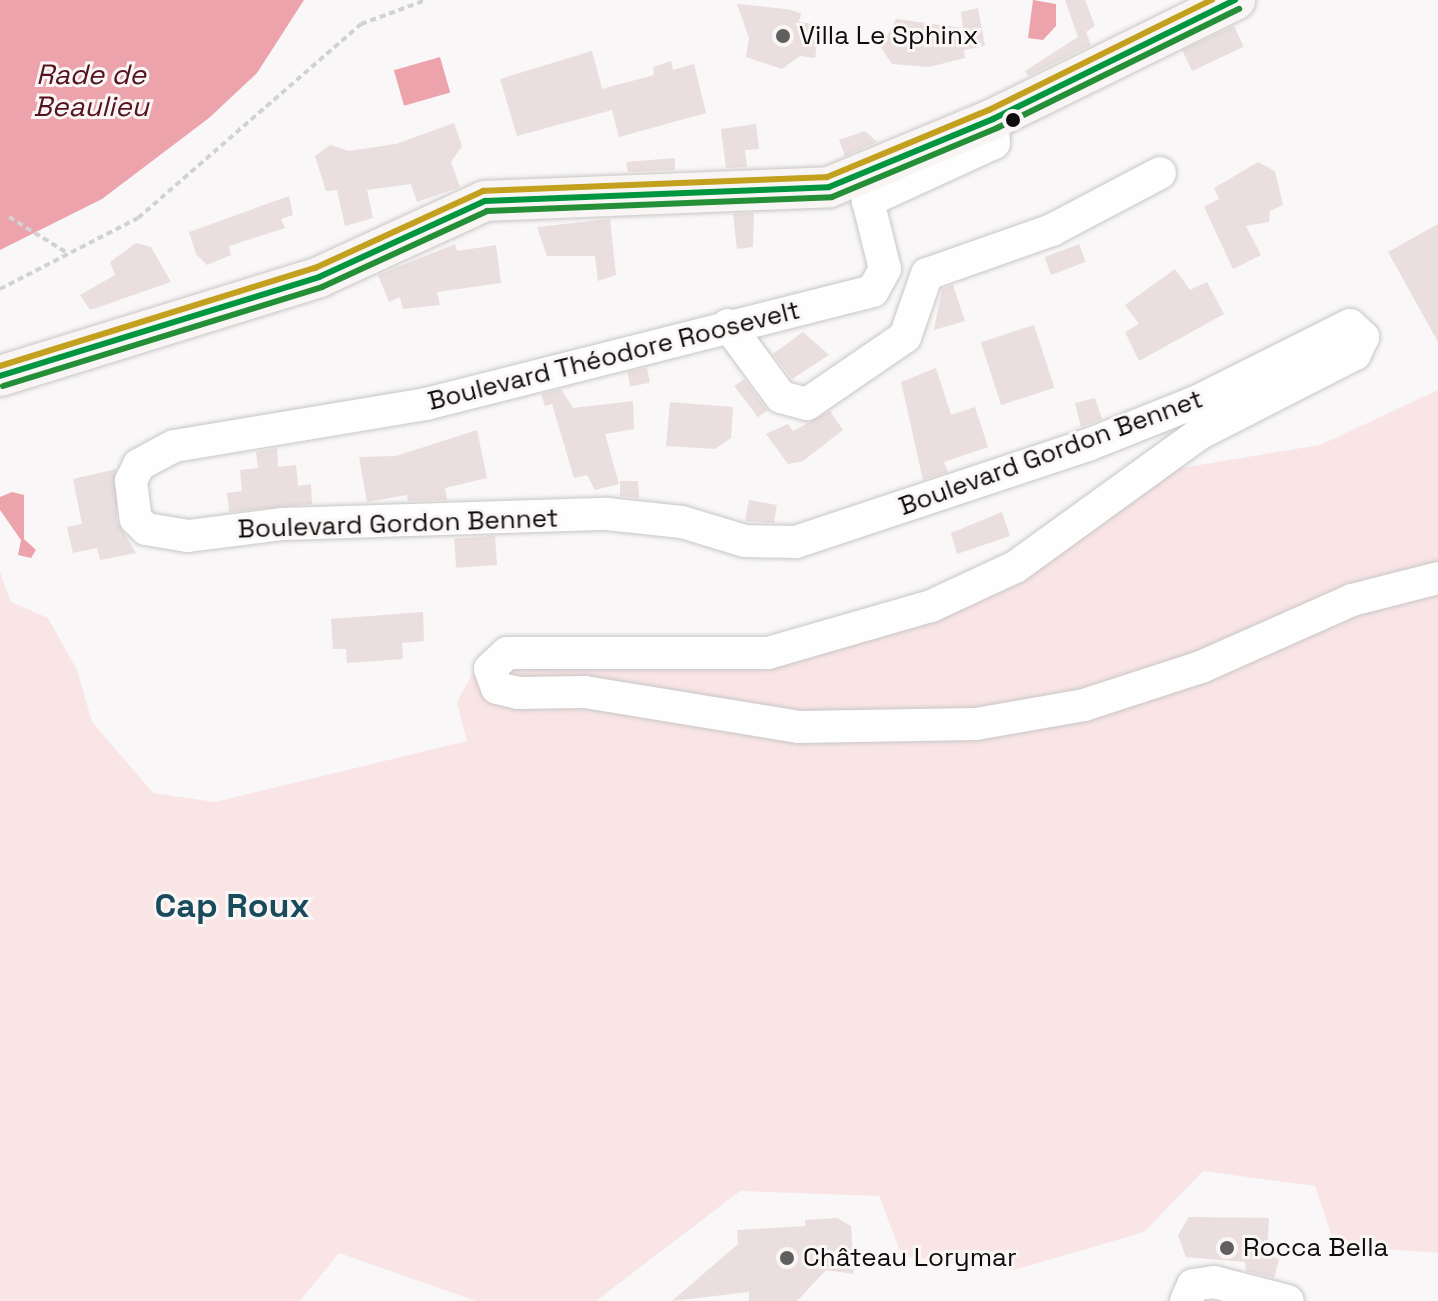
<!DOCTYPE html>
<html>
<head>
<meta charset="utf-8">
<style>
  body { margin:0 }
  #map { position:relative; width:1438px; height:1301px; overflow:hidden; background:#f9f7f7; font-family:"Space Grotesk",sans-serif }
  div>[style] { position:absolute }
  .green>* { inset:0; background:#fae5e6 }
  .water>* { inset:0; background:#eda3ab; transform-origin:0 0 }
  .building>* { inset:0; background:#eadede; transform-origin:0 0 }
  .path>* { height:4px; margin-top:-2px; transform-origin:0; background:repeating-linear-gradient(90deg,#d3d2d2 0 6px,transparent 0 10px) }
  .roads { filter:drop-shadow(0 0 2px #c8c6c6) drop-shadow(0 0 2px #c8c6c6) }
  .minor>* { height:32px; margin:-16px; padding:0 16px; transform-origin:16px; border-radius:16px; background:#fefefe }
  .major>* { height:40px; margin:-20px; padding:0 20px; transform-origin:20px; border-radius:20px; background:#f9f5f5 }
  .bus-1>* { height:6px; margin:-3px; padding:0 3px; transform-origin:3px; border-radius:3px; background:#009640 }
  .bus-2>* { height:6px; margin:-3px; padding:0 3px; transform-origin:3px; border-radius:3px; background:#258f37 }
  .bus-3>* { height:6px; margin:-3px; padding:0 3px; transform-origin:3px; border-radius:3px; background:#c3a01e }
  .dots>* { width:22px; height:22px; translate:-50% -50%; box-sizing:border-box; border:4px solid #faf6f6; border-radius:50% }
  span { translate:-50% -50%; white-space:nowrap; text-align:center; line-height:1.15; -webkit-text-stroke:6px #faf6f6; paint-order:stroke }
  .poi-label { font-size:26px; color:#0e0c0c }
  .left { translate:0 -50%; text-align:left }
  .street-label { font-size:26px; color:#0e0c0c }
  .water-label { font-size:28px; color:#551320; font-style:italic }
  .district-label { font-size:34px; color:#194b5c; font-weight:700 }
</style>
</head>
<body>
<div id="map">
  <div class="green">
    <div style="clip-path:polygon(1438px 390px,1438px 1253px,1335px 1245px,1315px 1186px,1203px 1171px,1144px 1232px,1014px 1270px,902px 1256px,879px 1196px,740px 1191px,596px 1301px,476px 1301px,339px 1253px,300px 1301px,0 1301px,0 572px,11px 602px,48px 618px,77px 670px,92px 722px,153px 793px,215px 802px,467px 741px,457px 702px,479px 662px,775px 644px,929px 599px,1025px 550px,1121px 478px,1320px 445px)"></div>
  </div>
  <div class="water">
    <div style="clip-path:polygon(0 0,304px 0,257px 73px,209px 118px,102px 199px,0 250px)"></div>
    <div style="clip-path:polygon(1033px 0,1056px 4px,1056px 26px,1043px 40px,1028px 38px)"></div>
    <div style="left:440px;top:57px;width:37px;height:48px;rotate:74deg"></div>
    <div style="clip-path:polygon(12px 492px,24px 495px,24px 539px,36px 550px,31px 558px,18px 555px,21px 540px,0 510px,0 497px)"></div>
  </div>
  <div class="building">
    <div style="clip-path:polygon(1065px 0,1085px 0,1095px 26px,1086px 32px,1091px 45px,1028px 76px,1025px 71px,1078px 37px)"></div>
    <div style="clip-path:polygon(737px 4px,786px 9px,801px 13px,799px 22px,820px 25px,815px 58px,800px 56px,782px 69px,746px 57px,749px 38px)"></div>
    <div style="clip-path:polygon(978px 8px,985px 46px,964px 50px,965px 58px,929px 67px,892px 64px,881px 48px,896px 19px,963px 28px,961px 12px)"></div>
    <div style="left:1234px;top:26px;width:23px;height:57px;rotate:65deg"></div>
    <div style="clip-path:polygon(592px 51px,602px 89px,654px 75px,653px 67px,671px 61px,673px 70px,694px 64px,706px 113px,619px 137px,612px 110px,517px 136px,500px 79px)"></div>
    <div style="clip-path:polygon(454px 123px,462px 146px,451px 162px,460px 187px,417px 202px,411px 184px,367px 190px,373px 218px,345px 226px,337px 190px,326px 191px,315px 156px,330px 145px,349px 151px,396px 144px)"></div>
    <div style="clip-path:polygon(756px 124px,759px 149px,745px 150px,747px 167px,726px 168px,721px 129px)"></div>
    <div style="clip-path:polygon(865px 131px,877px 142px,845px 156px,839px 140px)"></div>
    <div style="clip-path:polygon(675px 158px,675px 170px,628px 172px,626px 162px)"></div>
    <div style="clip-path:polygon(1258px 162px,1275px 171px,1283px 205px,1270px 211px,1269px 222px,1246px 226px,1261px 255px,1233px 269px,1204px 207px,1219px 199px,1214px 188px)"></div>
    <div style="clip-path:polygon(289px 196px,293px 215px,281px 219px,285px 228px,229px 246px,231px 255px,207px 265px,196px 254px,189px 232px)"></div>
    <div style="clip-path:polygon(754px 213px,753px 247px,737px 249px,733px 214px)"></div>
    <div style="clip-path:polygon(610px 219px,616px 275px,598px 281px,595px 256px,547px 256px,537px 227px)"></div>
    <div style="clip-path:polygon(1438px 224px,1438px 342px,1388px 252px)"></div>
    <div style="clip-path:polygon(136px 243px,151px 247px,171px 282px,90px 310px,80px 295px,115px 275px,110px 262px)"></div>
    <div style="clip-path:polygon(455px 244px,457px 251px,496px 245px,501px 283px,437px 292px,440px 305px,403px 309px,400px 297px,389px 302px,378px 275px)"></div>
    <div style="left:1079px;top:244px;width:19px;height:37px;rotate:69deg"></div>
    <div style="clip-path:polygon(1175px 269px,1190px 290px,1207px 282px,1224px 314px,1139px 361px,1125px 332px,1139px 324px,1125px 305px)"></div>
    <div style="clip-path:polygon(953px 285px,965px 321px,934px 330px,942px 289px)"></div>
    <div style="left:1034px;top:325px;width:66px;height:56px;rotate:72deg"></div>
    <div style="clip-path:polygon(803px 332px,829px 355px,792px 379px,773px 354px)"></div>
    <div style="left:647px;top:368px;width:15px;height:20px;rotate:79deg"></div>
    <div style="clip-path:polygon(936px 368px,951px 415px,975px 407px,988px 447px,944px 462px,948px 472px,923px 480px,901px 382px)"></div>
    <div style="left:744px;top:379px;width:39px;height:12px;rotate:53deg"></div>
    <div style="clip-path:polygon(561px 389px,573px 408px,633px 401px,634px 429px,605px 434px,619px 484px,595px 490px,587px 475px,574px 478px,552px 404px,545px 406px,541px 394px)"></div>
    <div style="clip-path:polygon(1095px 398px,1102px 419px,1081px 427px,1075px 403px)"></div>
    <div style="clip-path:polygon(670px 402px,733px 407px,731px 438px,715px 449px,666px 446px)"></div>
    <div style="clip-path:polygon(830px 411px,843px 430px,803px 461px,788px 464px,766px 434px,788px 424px,793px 431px)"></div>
    <div style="clip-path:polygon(477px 430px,487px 478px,445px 488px,447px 500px,408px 501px,407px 495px,367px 502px,359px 457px,396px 456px)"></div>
    <div style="clip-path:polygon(277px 448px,278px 467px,296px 465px,298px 486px,311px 484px,312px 504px,229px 512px,227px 493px,242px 491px,240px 470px,258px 468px,256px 452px)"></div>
    <div style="clip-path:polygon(116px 469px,117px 521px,136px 553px,100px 560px,97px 548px,73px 553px,67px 527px,82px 524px,73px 479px)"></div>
    <div style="clip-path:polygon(620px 481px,638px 481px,639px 498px,620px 496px)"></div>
    <div style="clip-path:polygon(749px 500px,777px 505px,774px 523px,745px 521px)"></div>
    <div style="clip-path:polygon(1002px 512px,1010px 536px,957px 554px,951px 533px)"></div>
    <div style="left:495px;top:536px;width:29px;height:41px;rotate:86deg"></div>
    <div style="clip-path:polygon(423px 612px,424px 641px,402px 643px,403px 659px,347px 663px,346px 649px,333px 649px,331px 619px)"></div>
    <div style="clip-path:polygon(1189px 1217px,1269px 1218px,1267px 1251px,1279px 1260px,1274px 1278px,1246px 1271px,1245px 1262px,1186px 1257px,1178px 1235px)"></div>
    <div style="clip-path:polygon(805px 1220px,837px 1218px,851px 1226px,854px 1274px,826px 1270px,797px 1301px,749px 1301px,749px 1292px,672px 1301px,738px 1244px,737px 1230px,805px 1226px)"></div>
  </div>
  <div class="path">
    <div style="left:9px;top:217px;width:70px;rotate:31.7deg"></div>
    <div style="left:0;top:289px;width:155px;rotate:-27.2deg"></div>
    <div style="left:138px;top:218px;width:296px;rotate:-41deg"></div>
    <div style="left:361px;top:24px;width:69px;rotate:-20.3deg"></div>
  </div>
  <div class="roads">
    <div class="minor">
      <div style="left:993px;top:119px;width:24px;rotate:88deg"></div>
      <div style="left:994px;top:143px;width:139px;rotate:155.3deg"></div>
      <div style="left:868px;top:201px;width:70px;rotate:76deg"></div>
      <div style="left:885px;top:269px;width:25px;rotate:119deg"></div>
      <div style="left:873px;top:291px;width:461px;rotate:165.8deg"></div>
      <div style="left:426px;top:404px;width:255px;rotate:170.5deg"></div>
      <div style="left:174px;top:446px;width:40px;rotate:152deg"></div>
      <div style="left:139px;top:465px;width:18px;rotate:117deg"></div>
      <div style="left:131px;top:481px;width:38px;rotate:83deg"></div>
      <div style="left:136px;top:519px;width:14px;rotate:45deg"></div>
      <div style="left:146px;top:529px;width:43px;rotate:9.5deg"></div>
      <div style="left:188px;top:536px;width:96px;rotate:-7.2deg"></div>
      <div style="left:283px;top:524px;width:324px;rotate:-1.8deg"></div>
      <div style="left:607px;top:514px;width:75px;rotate:6.1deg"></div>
      <div style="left:682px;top:522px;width:66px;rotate:16.8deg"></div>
      <div style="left:745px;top:541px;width:51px;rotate:1.1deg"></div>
      <div style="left:796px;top:542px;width:308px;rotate:-18.4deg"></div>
      <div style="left:1088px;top:445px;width:116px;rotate:-21.7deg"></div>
      <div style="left:1196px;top:402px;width:172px;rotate:-26.6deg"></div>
      <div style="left:1350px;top:325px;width:18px;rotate:43deg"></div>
      <div style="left:1363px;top:337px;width:19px;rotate:115deg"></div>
      <div style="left:1355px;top:354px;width:175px;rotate:152.9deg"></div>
      <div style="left:1199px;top:434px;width:227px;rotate:144.1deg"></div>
      <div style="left:1015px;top:567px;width:93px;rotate:155.1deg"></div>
      <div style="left:931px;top:606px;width:170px;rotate:163.9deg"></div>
      <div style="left:768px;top:653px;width:261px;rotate:180deg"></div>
      <div style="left:507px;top:653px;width:23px;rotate:137deg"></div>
      <div style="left:490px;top:669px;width:20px;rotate:70deg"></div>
      <div style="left:497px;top:688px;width:22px;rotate:13deg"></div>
      <div style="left:518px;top:693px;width:67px;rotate:-0.9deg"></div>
      <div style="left:585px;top:692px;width:216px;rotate:9.3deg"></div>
      <div style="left:798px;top:727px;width:178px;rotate:-1deg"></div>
      <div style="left:976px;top:724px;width:110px;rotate:-10deg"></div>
      <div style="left:1084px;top:705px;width:123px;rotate:-18deg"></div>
      <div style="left:1201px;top:667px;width:165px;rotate:-23.9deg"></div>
      <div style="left:1352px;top:600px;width:89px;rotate:-14.3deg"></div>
      <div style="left:728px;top:325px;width:89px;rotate:53.6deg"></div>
      <div style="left:781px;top:397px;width:27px;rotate:15deg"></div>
      <div style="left:807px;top:404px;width:119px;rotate:-34.4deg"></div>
      <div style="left:905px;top:337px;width:67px;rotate:-70.8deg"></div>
      <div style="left:927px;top:274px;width:133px;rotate:-19.4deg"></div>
      <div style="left:1052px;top:230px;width:122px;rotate:-27.8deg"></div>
      <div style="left:1186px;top:1301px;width:17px;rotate:-66deg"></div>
      <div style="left:1193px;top:1285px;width:21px;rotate:-8deg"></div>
      <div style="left:1214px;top:1282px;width:76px;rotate:14.4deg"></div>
    </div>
    <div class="major">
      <div style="left:0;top:376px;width:334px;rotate:-17.2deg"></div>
      <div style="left:319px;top:277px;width:183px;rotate:-24.6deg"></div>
      <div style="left:485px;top:201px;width:344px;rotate:-2.3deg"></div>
      <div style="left:829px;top:187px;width:178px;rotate:-22.5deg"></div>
      <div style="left:993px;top:119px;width:270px;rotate:-26.2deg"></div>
    </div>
  </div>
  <div class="bus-1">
    <div style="left:0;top:376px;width:334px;rotate:-17.2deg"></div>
    <div style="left:319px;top:277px;width:183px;rotate:-24.6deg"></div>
    <div style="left:485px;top:201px;width:344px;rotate:-2.3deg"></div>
    <div style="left:829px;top:187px;width:178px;rotate:-22.5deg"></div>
    <div style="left:993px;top:119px;width:270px;rotate:-26.2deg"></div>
  </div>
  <div class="bus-2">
    <div style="left:3px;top:386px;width:334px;rotate:-17.2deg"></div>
    <div style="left:322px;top:287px;width:182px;rotate:-24.7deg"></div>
    <div style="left:487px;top:211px;width:345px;rotate:-2.3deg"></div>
    <div style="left:832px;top:197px;width:179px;rotate:-22.7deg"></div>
    <div style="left:997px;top:128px;width:270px;rotate:-26.2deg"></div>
  </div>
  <div class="bus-3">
    <div style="left:0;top:366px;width:330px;rotate:-17.3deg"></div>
    <div style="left:315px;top:268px;width:185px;rotate:-24.6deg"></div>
    <div style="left:483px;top:191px;width:344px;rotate:-2.3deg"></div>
    <div style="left:827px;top:177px;width:175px;rotate:-22.5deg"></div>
    <div style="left:989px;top:110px;width:249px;rotate:-26.3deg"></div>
  </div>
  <div class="dots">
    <div style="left:783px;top:36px;background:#605e5e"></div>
    <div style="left:1013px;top:120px;background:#0e0c0c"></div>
    <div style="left:1227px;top:1248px;background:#605e5e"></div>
    <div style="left:787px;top:1258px;background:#605e5e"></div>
  </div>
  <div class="poi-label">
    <span class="left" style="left:799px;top:36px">Villa Le Sphinx</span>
    <span class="left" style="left:1243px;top:1248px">Rocca Bella</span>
    <span class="left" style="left:803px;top:1258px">Château Lorymar</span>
  </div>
  <div class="street-label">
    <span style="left:614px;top:356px;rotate:-14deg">Boulevard Théodore Roosevelt</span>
    <span style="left:1051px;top:453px;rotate:-20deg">Boulevard Gordon Bennet</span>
    <span style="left:398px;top:524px;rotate:-2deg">Boulevard Gordon Bennet</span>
  </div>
  <div class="water-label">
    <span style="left:91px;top:90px">Rade de<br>Beaulieu</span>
  </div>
  <div class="district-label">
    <span style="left:232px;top:906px">Cap Roux</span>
  </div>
</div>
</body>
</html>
